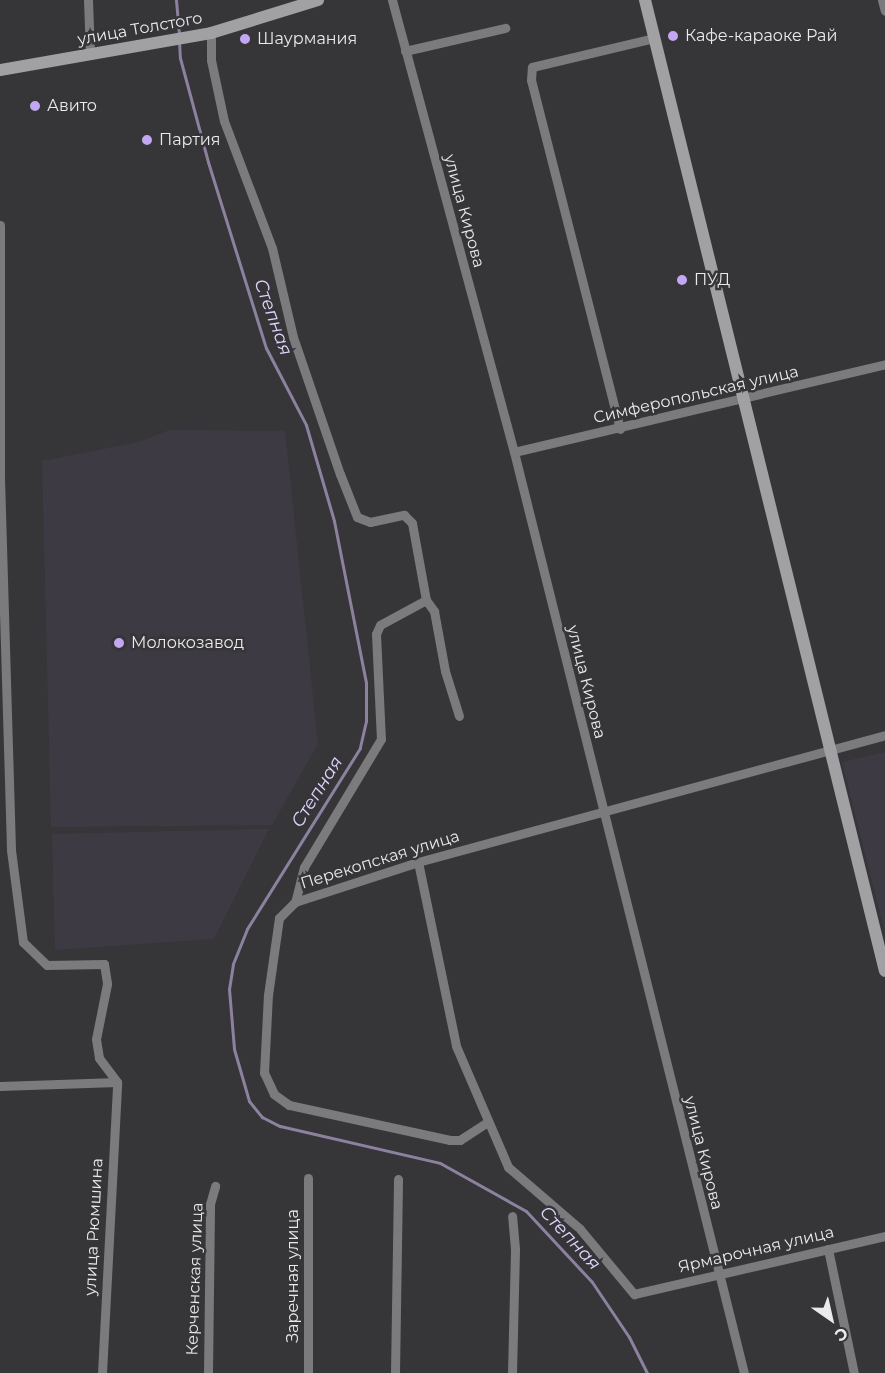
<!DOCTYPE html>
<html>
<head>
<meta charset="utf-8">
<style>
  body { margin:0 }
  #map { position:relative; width:885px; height:1373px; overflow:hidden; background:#363538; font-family:Montserrat,sans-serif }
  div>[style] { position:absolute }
  .built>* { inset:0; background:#3e3a44 }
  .stream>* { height:3px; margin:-1.5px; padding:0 1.5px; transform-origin:1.5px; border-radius:1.5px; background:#8c829f }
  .street>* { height:9px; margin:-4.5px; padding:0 4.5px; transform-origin:4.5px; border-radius:4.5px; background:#7b7a7c }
  .secondary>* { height:12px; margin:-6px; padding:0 6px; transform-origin:6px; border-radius:6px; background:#a1a0a3 }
  .dots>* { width:16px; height:16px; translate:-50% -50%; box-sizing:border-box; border:3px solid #363538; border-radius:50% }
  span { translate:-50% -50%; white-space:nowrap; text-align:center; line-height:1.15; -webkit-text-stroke:5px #363538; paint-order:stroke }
  .street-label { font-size:16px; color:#eae9eb }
  .poi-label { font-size:16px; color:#eae9eb }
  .left { translate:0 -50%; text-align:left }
  .water-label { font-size:18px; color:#e2d4ff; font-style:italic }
  .north { position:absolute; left:801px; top:1289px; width:60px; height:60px; -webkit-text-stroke:4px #363538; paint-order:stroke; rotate:146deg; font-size:16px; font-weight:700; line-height:24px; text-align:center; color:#eae9eb }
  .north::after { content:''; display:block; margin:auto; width:21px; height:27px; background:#eae9eb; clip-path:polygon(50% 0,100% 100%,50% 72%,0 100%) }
</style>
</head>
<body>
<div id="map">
  <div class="built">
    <div style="clip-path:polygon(169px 430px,285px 431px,318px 744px,272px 825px,51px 827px,42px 461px,139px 442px)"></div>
    <div style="clip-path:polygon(885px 752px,885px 933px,842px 762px)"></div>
    <div style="clip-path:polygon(269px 829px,214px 939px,55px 950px,52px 834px)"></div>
  </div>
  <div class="stream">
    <div style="left:176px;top:0;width:34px;rotate:85deg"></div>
    <div style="left:179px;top:41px;width:17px;rotate:87deg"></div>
    <div style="left:180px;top:58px;width:108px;rotate:74.9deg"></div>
    <div style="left:208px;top:162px;width:195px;rotate:72.7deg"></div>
    <div style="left:266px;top:348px;width:87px;rotate:62.5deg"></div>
    <div style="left:306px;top:425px;width:100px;rotate:73.7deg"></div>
    <div style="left:334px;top:521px;width:165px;rotate:78.8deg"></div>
    <div style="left:366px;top:683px;width:38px;rotate:90deg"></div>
    <div style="left:366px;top:721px;width:28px;rotate:103deg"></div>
    <div style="left:360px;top:748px;width:213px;rotate:122deg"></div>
    <div style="left:247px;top:929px;width:38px;rotate:112deg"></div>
    <div style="left:233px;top:964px;width:25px;rotate:99deg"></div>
    <div style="left:229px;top:989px;width:60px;rotate:85.2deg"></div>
    <div style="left:234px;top:1049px;width:54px;rotate:73.9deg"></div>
    <div style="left:249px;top:1101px;width:21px;rotate:51deg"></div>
    <div style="left:262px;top:1117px;width:20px;rotate:27deg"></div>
    <div style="left:280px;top:1126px;width:164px;rotate:13deg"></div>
    <div style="left:440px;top:1163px;width:98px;rotate:29.2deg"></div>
    <div style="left:526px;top:1211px;width:97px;rotate:47.1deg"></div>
    <div style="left:592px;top:1282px;width:66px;rotate:56.1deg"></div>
    <div style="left:629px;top:1337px;width:40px;rotate:63.4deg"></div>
  </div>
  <div class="street">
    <div style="left:88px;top:0;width:54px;rotate:87.9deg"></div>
    <div style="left:392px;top:0;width:468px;rotate:74.9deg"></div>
    <div style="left:514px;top:452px;width:949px;rotate:75.98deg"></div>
    <div style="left:882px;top:0;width:11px;rotate:75deg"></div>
    <div style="left:211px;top:33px;width:27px;rotate:90deg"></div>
    <div style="left:211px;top:60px;width:62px;rotate:78deg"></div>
    <div style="left:224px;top:121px;width:136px;rotate:69.3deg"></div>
    <div style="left:272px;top:248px;width:91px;rotate:76.7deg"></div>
    <div style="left:293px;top:337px;width:145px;rotate:71.1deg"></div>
    <div style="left:340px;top:474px;width:46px;rotate:68.4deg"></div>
    <div style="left:357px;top:517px;width:14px;rotate:21deg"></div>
    <div style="left:370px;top:522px;width:35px;rotate:-12deg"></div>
    <div style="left:404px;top:515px;width:11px;rotate:45deg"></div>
    <div style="left:412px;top:523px;width:78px;rotate:79.7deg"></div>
    <div style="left:426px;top:600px;width:52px;rotate:151.5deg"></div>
    <div style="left:380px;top:625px;width:10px;rotate:114deg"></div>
    <div style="left:376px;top:634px;width:105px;rotate:87.3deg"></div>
    <div style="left:381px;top:739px;width:149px;rotate:121deg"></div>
    <div style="left:304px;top:867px;width:36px;rotate:104deg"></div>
    <div style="left:405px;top:51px;width:103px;rotate:-13deg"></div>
    <div style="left:0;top:225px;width:253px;rotate:90deg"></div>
    <div style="left:0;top:478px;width:372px;rotate:88.3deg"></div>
    <div style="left:11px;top:850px;width:93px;rotate:82.6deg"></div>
    <div style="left:23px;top:942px;width:33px;rotate:44deg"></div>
    <div style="left:47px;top:965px;width:57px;rotate:-1deg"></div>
    <div style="left:104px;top:964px;width:20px;rotate:81deg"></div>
    <div style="left:107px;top:984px;width:56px;rotate:101.3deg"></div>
    <div style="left:96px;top:1039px;width:19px;rotate:81deg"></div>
    <div style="left:99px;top:1058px;width:30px;rotate:53deg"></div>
    <div style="left:620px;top:429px;width:360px;rotate:-104.3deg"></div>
    <div style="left:531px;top:80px;width:13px;rotate:-86deg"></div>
    <div style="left:532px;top:67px;width:125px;rotate:-13.4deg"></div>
    <div style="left:514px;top:452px;width:381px;rotate:-13.3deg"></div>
    <div style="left:426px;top:600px;width:14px;rotate:54deg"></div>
    <div style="left:434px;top:611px;width:61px;rotate:79.6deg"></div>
    <div style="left:445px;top:671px;width:47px;rotate:72.7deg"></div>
    <div style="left:418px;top:862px;width:188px;rotate:78.3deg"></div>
    <div style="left:456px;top:1046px;width:132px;rotate:66.7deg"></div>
    <div style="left:508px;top:1167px;width:95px;rotate:40.7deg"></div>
    <div style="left:580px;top:1229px;width:85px;rotate:50.3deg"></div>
    <div style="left:634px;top:1294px;width:258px;rotate:-13deg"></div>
    <div style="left:0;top:1086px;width:117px;rotate:-2deg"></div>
    <div style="left:486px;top:1123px;width:31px;rotate:147deg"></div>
    <div style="left:460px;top:1140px;width:10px;rotate:180deg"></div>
    <div style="left:450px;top:1140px;width:165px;rotate:-167.7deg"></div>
    <div style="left:289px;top:1105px;width:19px;rotate:-144deg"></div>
    <div style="left:274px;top:1094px;width:23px;rotate:-115deg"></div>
    <div style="left:264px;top:1073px;width:78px;rotate:-87.1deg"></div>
    <div style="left:268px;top:995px;width:78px;rotate:-81.9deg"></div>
    <div style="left:279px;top:918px;width:23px;rotate:-45deg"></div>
    <div style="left:295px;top:902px;width:129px;rotate:-18deg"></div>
    <div style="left:418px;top:862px;width:484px;rotate:-15.2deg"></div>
    <div style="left:308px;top:1178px;width:195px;rotate:90deg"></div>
    <div style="left:828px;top:1249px;width:127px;rotate:78.2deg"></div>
    <div style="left:102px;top:1373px;width:291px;rotate:-87deg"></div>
    <div style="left:208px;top:1373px;width:169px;rotate:-89.3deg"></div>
    <div style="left:210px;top:1204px;width:19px;rotate:-74deg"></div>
    <div style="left:395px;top:1373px;width:194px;rotate:-89.1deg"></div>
    <div style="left:512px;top:1373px;width:124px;rotate:-88.6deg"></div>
    <div style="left:515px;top:1249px;width:33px;rotate:-95deg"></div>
  </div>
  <div class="secondary">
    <div style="left:645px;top:0;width:1000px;rotate:76.12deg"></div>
    <div style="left:0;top:70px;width:214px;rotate:-9.9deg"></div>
    <div style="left:211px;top:33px;width:112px;rotate:-17.1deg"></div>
  </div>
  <div class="dots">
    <div style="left:673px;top:36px;background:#c3a7f2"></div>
    <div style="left:245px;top:39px;background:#c3a7f2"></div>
    <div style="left:35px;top:106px;background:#c3a7f2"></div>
    <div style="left:147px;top:140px;background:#c3a7f2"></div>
    <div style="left:682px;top:280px;background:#c3a7f2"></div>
    <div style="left:119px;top:643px;background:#c3a7f2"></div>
  </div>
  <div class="street-label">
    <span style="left:140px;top:29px;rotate:-10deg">улица Толстого</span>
    <span style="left:464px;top:211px;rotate:75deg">улица Кирова</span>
    <span style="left:696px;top:395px;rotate:-13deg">Симферопольская улица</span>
    <span style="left:586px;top:682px;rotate:76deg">улица Кирова</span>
    <span style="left:380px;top:860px;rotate:-17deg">Перекопская улица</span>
    <span style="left:703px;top:1153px;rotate:76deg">улица Кирова</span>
    <span style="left:94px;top:1227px;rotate:-87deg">улица Рюмшина</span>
    <span style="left:756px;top:1250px;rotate:-13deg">Ярмарочная улица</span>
    <span style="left:293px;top:1276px;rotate:-90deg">Заречная улица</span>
    <span style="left:195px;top:1279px;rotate:-88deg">Керченская улица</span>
  </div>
  <div class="poi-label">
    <span class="left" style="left:685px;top:36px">Кафе-караоке Рай</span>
    <span class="left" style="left:257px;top:39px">Шаурмания</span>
    <span class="left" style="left:47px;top:106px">Авито</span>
    <span class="left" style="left:159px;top:140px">Партия</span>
    <span class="left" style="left:694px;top:280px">ПУД</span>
    <span class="left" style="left:131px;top:643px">Молокозавод</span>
  </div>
  <div class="water-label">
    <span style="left:273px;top:317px;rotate:70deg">Степная</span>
    <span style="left:317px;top:792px;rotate:-58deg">Степная</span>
    <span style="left:570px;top:1238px;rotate:47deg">Степная</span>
  </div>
  <div class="north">С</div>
</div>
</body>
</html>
